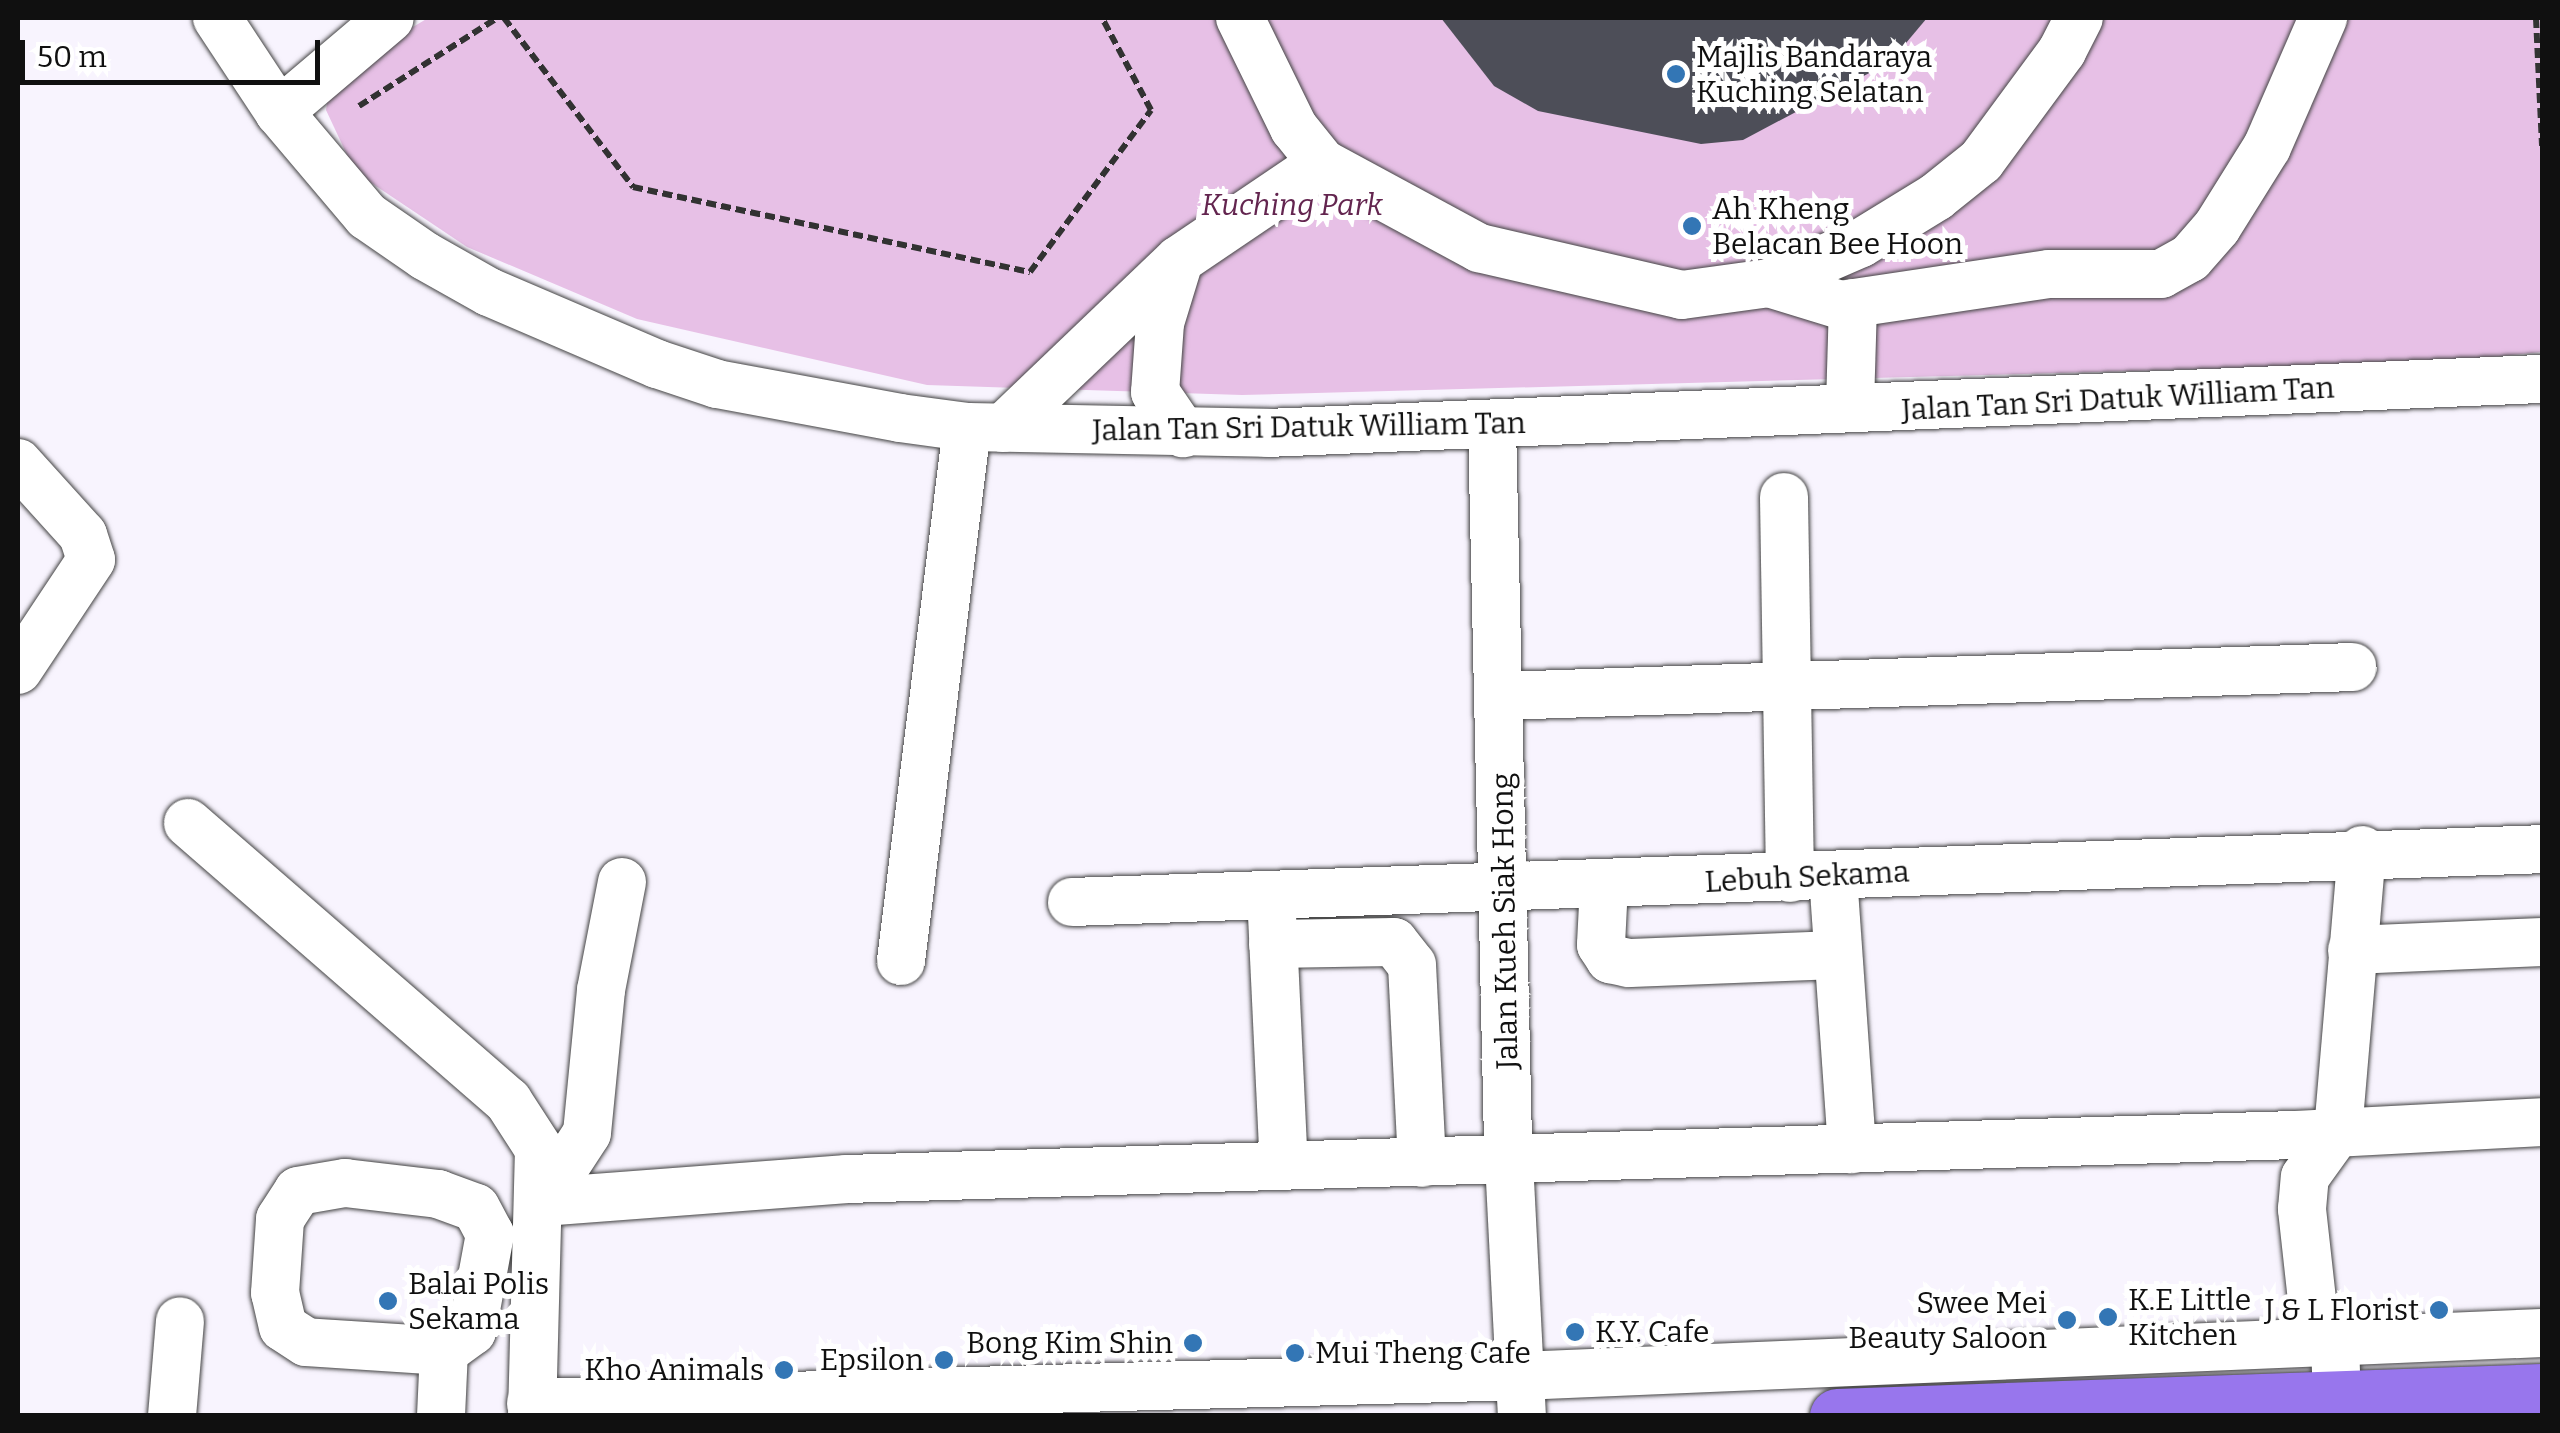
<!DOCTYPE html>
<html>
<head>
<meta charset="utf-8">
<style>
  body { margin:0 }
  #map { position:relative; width:2560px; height:1433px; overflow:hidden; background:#f8f4fe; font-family:Bitter,serif }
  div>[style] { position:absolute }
  .green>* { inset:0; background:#e7c0e6 }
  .building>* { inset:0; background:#4d4e58 }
  .path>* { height:6px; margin-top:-3px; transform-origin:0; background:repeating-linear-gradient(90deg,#323232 0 10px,transparent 0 15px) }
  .roads { filter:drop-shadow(0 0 2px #434343) drop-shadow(0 0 2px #434343) }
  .minor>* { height:48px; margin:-24px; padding:0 24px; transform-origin:24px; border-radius:24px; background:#fff }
  .major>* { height:55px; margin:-27.5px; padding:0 27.5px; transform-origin:27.5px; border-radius:27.5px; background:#9876ed }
  .dots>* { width:28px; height:28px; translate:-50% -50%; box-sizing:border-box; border:5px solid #fff; border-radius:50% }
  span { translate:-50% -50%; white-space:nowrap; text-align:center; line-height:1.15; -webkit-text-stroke:10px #fff; paint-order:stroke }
  .poi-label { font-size:30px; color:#101010 }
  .left { translate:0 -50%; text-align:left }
  .right { translate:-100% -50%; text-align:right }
  .park-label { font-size:30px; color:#63254f; font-style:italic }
  .street-label { font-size:30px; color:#101010 }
  .frame { position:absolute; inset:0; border:20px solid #101010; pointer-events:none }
  .scale { position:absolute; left:20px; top:40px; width:300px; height:45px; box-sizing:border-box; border:5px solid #101010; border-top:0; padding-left:12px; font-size:30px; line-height:35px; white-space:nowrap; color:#101010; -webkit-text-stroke:8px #fff; paint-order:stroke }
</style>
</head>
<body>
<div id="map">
  <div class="green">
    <div style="clip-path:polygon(428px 18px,2542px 18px,2542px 352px,2431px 363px,1242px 395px,927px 385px,637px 319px,467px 247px,355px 172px,326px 110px,331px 76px)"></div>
  </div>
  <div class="building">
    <div style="clip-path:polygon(1441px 18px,1927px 18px,1890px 62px,1743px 140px,1701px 144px,1538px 111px,1494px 86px)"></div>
  </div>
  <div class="path">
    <div style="left:504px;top:18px;width:213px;rotate:52.6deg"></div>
    <div style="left:633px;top:187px;width:406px;rotate:12.1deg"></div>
    <div style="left:1030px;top:272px;width:202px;rotate:-53.2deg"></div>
    <div style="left:1151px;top:110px;width:104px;rotate:-118deg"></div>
    <div style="left:2536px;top:18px;width:128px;rotate:87.3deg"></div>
    <div style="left:359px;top:106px;width:164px;rotate:-32.5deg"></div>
  </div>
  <div class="roads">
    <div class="minor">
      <div style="left:217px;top:18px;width:113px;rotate:56.6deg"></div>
      <div style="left:279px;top:112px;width:136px;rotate:49.8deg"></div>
      <div style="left:367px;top:216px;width:70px;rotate:34.6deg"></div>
      <div style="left:425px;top:256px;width:73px;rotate:29.4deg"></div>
      <div style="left:489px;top:292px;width:183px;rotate:23.2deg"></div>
      <div style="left:657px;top:364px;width:63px;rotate:18.4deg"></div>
      <div style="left:717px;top:384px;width:186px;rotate:10.5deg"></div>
      <div style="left:900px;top:418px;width:68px;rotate:7.7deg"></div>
      <div style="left:967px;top:427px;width:300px;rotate:1.1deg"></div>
      <div style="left:1267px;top:433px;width:1276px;rotate:-2.43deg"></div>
      <div style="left:1240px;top:18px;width:123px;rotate:63.9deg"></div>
      <div style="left:1294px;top:128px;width:45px;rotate:51.3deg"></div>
      <div style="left:1322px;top:163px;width:179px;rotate:28.4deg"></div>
      <div style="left:1479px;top:248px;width:208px;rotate:13deg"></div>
      <div style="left:1682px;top:295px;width:88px;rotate:-7.9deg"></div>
      <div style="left:1769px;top:283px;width:100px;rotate:-23.5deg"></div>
      <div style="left:1861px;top:243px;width:88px;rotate:-31.5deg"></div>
      <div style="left:1936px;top:197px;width:58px;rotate:-38.7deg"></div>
      <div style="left:1981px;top:161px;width:137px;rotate:-53.6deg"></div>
      <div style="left:2062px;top:51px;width:37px;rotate:-63deg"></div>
      <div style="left:279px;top:112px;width:145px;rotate:-40.3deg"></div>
      <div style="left:1178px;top:264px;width:62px;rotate:107deg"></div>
      <div style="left:1160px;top:323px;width:69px;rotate:94.1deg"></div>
      <div style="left:1155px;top:392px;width:50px;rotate:55.7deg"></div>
      <div style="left:1769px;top:283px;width:75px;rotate:17deg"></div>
      <div style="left:1841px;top:305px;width:210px;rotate:-8.5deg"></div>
      <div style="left:2049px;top:274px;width:112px"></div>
      <div style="left:2161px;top:274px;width:33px;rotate:-29deg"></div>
      <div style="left:2190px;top:258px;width:41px;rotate:-48.9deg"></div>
      <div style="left:2217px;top:227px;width:94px;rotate:-58deg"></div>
      <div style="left:2267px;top:147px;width:141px;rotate:-66.5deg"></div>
      <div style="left:1850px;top:405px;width:102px;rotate:-88.3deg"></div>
      <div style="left:1492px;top:426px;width:715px;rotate:88.72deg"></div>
      <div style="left:1508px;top:1141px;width:275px;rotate:87.1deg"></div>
      <div style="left:1003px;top:428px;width:243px;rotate:-43.7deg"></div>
      <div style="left:1179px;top:260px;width:173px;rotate:-34.1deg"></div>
      <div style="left:18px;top:463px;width:97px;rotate:47.9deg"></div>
      <div style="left:83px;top:535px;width:26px;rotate:72deg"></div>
      <div style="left:91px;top:560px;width:132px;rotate:123.6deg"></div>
      <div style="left:1784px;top:497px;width:381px;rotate:89.1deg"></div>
      <div style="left:1502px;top:696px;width:851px;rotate:-1.95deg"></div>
      <div style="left:188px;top:823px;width:424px;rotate:41deg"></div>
      <div style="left:508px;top:1101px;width:57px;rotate:57.1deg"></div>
      <div style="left:539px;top:1149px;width:267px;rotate:91.5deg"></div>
      <div style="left:1833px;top:876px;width:274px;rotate:86deg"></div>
      <div style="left:1604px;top:885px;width:60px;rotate:92.9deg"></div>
      <div style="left:1601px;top:945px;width:17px;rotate:57deg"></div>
      <div style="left:1610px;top:959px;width:19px;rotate:12deg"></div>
      <div style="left:1629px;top:963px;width:209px;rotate:-2.2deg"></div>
      <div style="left:1072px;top:902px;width:1471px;rotate:-2.06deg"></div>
      <div style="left:1272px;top:915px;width:251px;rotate:87.3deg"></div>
      <div style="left:1273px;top:944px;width:121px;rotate:-0.9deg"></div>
      <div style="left:1394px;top:942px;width:29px;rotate:52deg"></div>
      <div style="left:1412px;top:965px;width:198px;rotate:87.1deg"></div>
      <div style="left:2352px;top:950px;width:190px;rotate:-2.4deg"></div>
      <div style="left:901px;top:961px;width:538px;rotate:-82.95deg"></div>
      <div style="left:345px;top:1183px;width:94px;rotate:6.7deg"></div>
      <div style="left:438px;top:1194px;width:40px;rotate:20.2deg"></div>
      <div style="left:476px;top:1208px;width:30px;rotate:62deg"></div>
      <div style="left:490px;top:1234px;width:99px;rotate:100.5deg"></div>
      <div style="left:472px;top:1331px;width:34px;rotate:144deg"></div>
      <div style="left:444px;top:1351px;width:138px;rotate:-176.3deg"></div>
      <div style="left:306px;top:1342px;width:27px;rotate:-147deg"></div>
      <div style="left:283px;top:1327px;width:35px;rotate:-103deg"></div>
      <div style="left:275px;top:1293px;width:74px;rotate:-86.1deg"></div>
      <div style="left:280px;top:1219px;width:33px;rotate:-57deg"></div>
      <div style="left:298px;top:1191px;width:48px;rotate:-9.7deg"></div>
      <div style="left:542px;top:1202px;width:306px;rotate:-4.3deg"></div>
      <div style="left:847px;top:1179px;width:1450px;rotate:-1.74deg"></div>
      <div style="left:2296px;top:1135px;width:246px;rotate:-3deg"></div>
      <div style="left:542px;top:1202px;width:82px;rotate:-56.9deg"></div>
      <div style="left:587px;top:1133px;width:144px;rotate:-84.4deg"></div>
      <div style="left:601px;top:990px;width:110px;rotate:-79deg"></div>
      <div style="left:2336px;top:1372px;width:26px;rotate:-92deg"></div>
      <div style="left:2335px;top:1346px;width:43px;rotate:-120.7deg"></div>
      <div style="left:2313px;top:1309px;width:101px;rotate:-96.3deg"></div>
      <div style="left:2302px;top:1209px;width:32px;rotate:-85deg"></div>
      <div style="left:2305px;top:1177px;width:57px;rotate:-54.3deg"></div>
      <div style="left:2338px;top:1131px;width:282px;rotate:-85.1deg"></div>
      <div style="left:531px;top:1403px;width:989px;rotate:-1.56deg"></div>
      <div style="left:1520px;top:1376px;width:1023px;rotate:-2.41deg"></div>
      <div style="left:172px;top:1416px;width:95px;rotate:-85.2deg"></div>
      <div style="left:441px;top:1416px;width:65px;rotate:-87.4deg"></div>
    </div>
    <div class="major">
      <div style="left:1837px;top:1416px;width:705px;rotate:-2.03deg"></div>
    </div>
  </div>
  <div class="dots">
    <div style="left:1676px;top:74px;background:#3376b5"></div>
    <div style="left:1692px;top:226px;background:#3376b5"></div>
    <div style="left:388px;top:1301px;background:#3376b5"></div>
    <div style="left:2439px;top:1310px;background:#3376b5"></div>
    <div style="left:2108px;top:1317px;background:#3376b5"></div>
    <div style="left:2067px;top:1320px;background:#3376b5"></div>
    <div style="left:1575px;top:1332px;background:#3376b5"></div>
    <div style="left:1193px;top:1343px;background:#3376b5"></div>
    <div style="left:1295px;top:1353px;background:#3376b5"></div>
    <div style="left:944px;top:1360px;background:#3376b5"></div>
    <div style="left:784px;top:1370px;background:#3376b5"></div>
  </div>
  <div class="poi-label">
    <span class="left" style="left:1696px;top:74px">Majlis Bandaraya<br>Kuching Selatan</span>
    <span class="left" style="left:1712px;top:226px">Ah Kheng<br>Belacan Bee Hoon</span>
    <span class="left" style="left:408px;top:1301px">Balai Polis<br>Sekama</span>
    <span class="left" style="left:2128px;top:1317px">K.E Little<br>Kitchen</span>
    <span class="right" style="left:2047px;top:1320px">Swee Mei<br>Beauty Saloon</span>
    <span class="right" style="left:2419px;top:1310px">J &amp; L Florist</span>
    <span class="left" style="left:1595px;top:1332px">K.Y. Cafe</span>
    <span class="right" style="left:1173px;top:1343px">Bong Kim Shin</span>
    <span class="left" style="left:1315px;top:1353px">Mui Theng Cafe</span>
    <span class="right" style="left:924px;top:1360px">Epsilon</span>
    <span class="right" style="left:764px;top:1370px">Kho Animals</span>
  </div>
  <div class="park-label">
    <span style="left:1292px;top:205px">Kuching Park</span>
  </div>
  <div class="street-label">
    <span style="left:2118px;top:399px;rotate:-3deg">Jalan Tan Sri Datuk William Tan</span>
    <span style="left:1309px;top:427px;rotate:-1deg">Jalan Tan Sri Datuk William Tan</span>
    <span style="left:1807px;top:877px;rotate:-3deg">Lebuh Sekama</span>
    <span style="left:1505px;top:921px;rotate:-91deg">Jalan Kueh Siak Hong</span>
  </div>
  <div class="frame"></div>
  <div class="scale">50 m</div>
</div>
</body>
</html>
